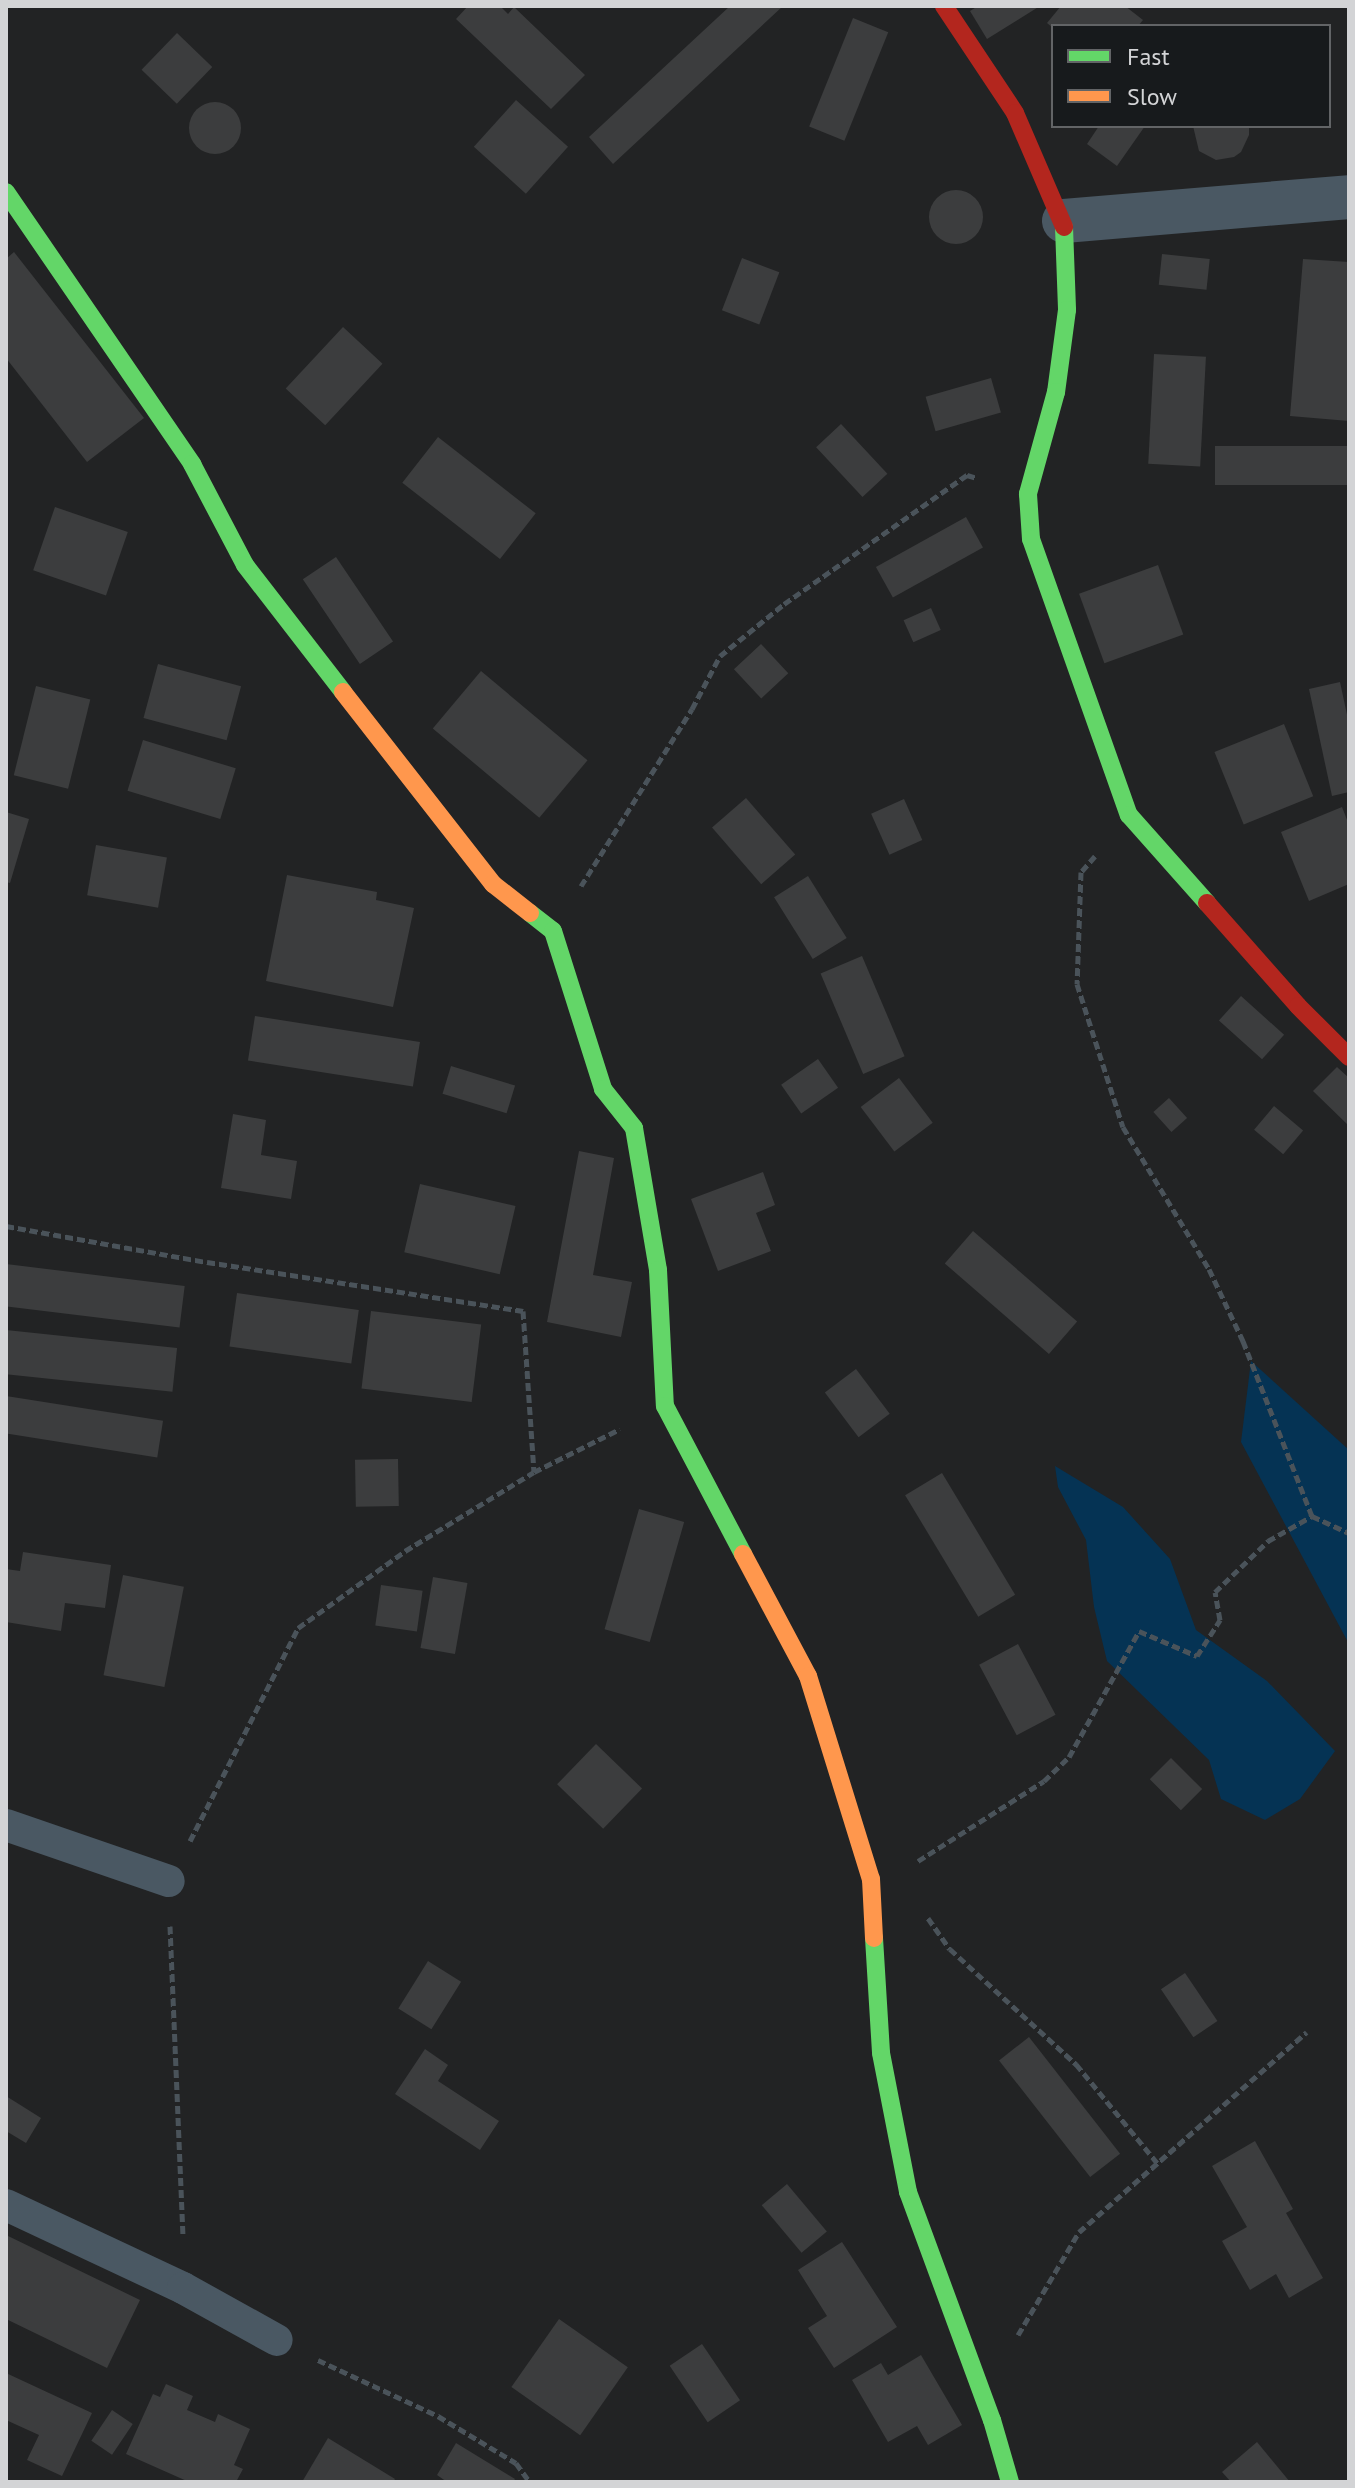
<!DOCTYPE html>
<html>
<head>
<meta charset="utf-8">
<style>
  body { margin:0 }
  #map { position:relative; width:1355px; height:2488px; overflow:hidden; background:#222324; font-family:"PT Sans",sans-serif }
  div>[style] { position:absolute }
  .green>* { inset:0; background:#053354 }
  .building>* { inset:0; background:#3c3d3e; transform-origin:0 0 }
  .round { border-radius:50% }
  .path>* { height:5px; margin-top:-2.5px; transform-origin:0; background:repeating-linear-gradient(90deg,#4a535a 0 8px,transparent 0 12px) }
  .lane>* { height:32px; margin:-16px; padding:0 16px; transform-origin:16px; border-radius:16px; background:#4a5863 }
  .street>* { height:44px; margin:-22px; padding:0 22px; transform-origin:22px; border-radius:22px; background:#4a5863 }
  .fast>* { height:18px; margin:-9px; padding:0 9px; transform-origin:9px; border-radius:9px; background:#63d668 }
  .slow>* { height:18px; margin:-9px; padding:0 9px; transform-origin:9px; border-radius:9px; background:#ff974d }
  .jam>* { height:18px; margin:-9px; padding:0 9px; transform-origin:9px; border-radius:9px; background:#b3261e }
  span { translate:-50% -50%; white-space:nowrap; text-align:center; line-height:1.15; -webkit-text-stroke:8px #171a1c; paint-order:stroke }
  .frame { position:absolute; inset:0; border:8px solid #d3d4d6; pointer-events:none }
  .legend { position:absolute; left:1051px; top:24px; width:280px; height:104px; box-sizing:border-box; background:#171a1c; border:2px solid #626466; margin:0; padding:10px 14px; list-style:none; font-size:24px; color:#d3d4d6 }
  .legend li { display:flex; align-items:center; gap:16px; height:40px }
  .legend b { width:40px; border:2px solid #626466 }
</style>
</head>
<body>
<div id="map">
  <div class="green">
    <div style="clip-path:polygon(1251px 1361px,1349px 1450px,1349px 1644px,1241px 1442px)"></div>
    <div style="clip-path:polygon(1055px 1466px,1123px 1507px,1170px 1559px,1196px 1630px,1267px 1681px,1335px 1751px,1300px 1799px,1265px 1820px,1221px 1799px,1209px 1760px,1107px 1661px,1094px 1607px,1086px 1540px,1058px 1487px)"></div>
  </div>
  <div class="building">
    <div style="clip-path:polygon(468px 6px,500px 6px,508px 14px,514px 7px,585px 75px,551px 109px,456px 19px)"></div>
    <div style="clip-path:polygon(730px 6px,783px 6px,613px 164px,589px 137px)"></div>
    <div style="clip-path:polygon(978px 6px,1040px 6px,987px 39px,970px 11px)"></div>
    <div style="clip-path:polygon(1061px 6px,1125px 6px,1143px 20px,1138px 26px,1053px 28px,1047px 23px)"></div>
    <div style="left:853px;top:18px;width:38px;height:117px;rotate:22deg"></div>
    <div style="left:177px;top:33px;width:49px;height:51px;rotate:44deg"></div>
    <div style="left:516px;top:100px;width:70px;height:63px;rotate:42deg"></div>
    <div class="round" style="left:189px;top:102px;width:52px;height:52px"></div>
    <div style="clip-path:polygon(1099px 126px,1145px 126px,1117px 166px,1087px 144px)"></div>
    <div style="clip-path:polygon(1193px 126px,1249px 126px,1249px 135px,1241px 152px,1234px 157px,1216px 160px,1199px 151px)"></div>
    <div class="round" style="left:929px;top:190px;width:54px;height:54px"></div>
    <div style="clip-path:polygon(14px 252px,144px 418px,87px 462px,6px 358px,6px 259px)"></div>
    <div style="left:1162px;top:254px;width:48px;height:31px;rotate:6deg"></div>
    <div style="left:742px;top:258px;width:40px;height:56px;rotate:21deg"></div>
    <div style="clip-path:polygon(1303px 259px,1349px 262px,1349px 421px,1290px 416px)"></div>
    <div style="left:343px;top:327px;width:54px;height:84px;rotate:43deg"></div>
    <div style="left:1154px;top:354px;width:52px;height:110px;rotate:3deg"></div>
    <div style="left:991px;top:378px;width:36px;height:68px;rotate:74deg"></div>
    <div style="left:841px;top:424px;width:68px;height:34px;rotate:47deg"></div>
    <div style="left:438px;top:437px;width:124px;height:58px;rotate:38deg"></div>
    <div style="left:1349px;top:446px;width:39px;height:134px;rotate:90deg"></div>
    <div style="left:55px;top:507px;width:77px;height:67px;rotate:19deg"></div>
    <div style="left:966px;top:517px;width:35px;height:103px;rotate:61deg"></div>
    <div style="left:336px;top:557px;width:102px;height:40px;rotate:56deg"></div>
    <div style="left:1158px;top:565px;width:74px;height:84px;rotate:70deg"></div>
    <div style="left:931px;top:608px;width:24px;height:30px;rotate:66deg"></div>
    <div style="left:761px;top:644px;width:40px;height:37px;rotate:47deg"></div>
    <div style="left:158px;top:664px;width:86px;height:56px;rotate:15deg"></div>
    <div style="left:481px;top:671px;width:139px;height:75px;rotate:40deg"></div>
    <div style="clip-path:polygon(1340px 682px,1349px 724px,1349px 792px,1332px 796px,1309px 689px)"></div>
    <div style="left:36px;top:686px;width:56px;height:92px;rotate:14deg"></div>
    <div style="left:1284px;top:724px;width:78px;height:75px;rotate:68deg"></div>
    <div style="left:143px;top:740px;width:97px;height:53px;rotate:17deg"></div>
    <div style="left:746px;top:798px;width:75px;height:45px;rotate:49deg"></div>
    <div style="left:904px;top:799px;width:45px;height:36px;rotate:66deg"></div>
    <div style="clip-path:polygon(1342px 807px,1349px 825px,1349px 884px,1309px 901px,1281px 832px)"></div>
    <div style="clip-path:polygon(6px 812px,29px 819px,10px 883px,6px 882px)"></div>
    <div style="left:96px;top:845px;width:72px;height:51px;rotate:10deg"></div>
    <div style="clip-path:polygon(287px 875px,377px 892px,376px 900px,414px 908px,393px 1007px,266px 981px)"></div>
    <div style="left:808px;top:876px;width:73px;height:40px;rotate:58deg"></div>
    <div style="left:862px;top:956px;width:109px;height:45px;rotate:67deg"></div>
    <div style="left:1241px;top:996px;width:58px;height:33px;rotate:42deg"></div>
    <div style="left:255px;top:1016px;width:167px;height:45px;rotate:9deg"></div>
    <div style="left:818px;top:1059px;width:35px;height:45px;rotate:55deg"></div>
    <div style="left:451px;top:1066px;width:67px;height:29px;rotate:17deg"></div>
    <div style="clip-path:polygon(1337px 1067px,1349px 1078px,1349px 1126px,1313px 1091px)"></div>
    <div style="left:899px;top:1078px;width:56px;height:48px;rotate:53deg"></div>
    <div style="left:1169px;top:1098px;width:27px;height:21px;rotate:48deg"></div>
    <div style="left:1274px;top:1106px;width:38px;height:31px;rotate:40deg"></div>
    <div style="clip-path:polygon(233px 1114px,266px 1120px,261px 1155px,297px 1161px,291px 1199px,221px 1188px)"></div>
    <div style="clip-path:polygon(579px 1151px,614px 1158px,593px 1275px,632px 1282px,621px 1337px,547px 1322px)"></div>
    <div style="clip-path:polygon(763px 1172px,775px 1205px,756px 1213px,771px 1251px,718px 1271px,691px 1199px)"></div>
    <div style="left:420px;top:1184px;width:98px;height:70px;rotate:13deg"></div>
    <div style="left:973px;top:1231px;width:138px;height:43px;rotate:41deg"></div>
    <div style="left:6px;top:1264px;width:180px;height:42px;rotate:7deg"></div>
    <div style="left:237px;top:1293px;width:123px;height:54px;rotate:8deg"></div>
    <div style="left:371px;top:1311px;width:111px;height:78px;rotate:7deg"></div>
    <div style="left:6px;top:1330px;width:172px;height:44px;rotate:6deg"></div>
    <div style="left:856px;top:1369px;width:56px;height:39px;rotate:53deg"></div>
    <div style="left:6px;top:1396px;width:159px;height:37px;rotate:9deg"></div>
    <div style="left:398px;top:1459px;width:47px;height:43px;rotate:89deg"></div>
    <div style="left:942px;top:1473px;width:142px;height:43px;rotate:59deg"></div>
    <div style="left:639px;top:1509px;width:47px;height:125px;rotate:16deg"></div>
    <div style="clip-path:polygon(23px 1552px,111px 1565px,105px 1608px,65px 1603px,61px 1631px,6px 1622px,6px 1569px,20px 1571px)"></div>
    <div style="left:123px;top:1575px;width:62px;height:102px;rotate:11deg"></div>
    <div style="left:433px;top:1577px;width:35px;height:72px;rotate:10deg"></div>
    <div style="left:381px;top:1585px;width:42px;height:41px;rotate:8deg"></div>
    <div style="left:1018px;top:1644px;width:80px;height:44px;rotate:62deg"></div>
    <div style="left:596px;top:1744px;width:64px;height:56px;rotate:44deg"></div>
    <div style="left:1171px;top:1758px;width:44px;height:30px;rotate:45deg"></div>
    <div style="left:428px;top:1961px;width:39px;height:56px;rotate:32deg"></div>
    <div style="left:1185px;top:1973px;width:58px;height:29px;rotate:56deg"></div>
    <div style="left:1029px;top:2037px;width:148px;height:38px;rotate:52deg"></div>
    <div style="clip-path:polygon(425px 2049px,448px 2065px,438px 2081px,499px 2121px,480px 2150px,395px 2094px)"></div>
    <div style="clip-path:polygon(6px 2096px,41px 2118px,26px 2143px,6px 2131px)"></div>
    <div style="clip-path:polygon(1255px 2141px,1293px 2209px,1286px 2213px,1323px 2278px,1289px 2298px,1276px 2274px,1250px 2290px,1222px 2241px,1247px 2227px,1212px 2166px)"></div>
    <div style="left:787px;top:2184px;width:62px;height:33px;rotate:50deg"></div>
    <div style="clip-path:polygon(6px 2235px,140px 2300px,107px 2368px,6px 2319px)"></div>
    <div style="clip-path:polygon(842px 2242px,897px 2327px,834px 2368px,808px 2328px,827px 2316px,798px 2270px)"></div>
    <div style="left:559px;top:2319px;width:84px;height:83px;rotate:35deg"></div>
    <div style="left:702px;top:2344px;width:68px;height:39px;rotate:56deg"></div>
    <div style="clip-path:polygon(921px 2355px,962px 2425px,928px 2445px,917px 2426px,888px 2442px,852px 2380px,881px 2363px,888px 2375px)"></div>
    <div style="clip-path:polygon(6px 2373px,92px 2413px,62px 2476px,27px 2460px,39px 2435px,6px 2420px)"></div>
    <div style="clip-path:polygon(166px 2384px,193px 2396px,187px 2410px,215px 2422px,218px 2414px,250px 2429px,234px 2465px,243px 2469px,236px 2482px,189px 2482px,126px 2454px,153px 2394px,160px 2397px)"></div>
    <div style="left:112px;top:2410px;width:25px;height:37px;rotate:34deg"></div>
    <div style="clip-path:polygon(328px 2438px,395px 2479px,393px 2482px,302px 2482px)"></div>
    <div style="clip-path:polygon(1257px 2442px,1290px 2482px,1231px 2482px,1222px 2472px)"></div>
    <div style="clip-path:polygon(456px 2443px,515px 2479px,513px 2482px,447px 2482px,437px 2475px)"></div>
  </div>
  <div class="path">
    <div style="left:1095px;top:856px;width:21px;rotate:131deg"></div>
    <div style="left:1081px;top:872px;width:112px;rotate:92deg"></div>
    <div style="left:1077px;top:984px;width:150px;rotate:72.2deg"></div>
    <div style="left:1123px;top:1127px;width:166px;rotate:58.8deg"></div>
    <div style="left:1209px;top:1269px;width:80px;rotate:64.7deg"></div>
    <div style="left:1243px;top:1341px;width:188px;rotate:68.5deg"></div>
    <div style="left:581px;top:886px;width:209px;rotate:-57.9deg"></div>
    <div style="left:692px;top:709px;width:60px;rotate:-62.2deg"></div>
    <div style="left:720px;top:656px;width:82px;rotate:-39.1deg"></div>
    <div style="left:784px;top:604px;width:224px;rotate:-35.2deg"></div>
    <div style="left:967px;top:475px;width:10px;rotate:17deg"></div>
    <div style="left:6px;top:1226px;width:204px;rotate:10.2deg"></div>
    <div style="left:207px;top:1262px;width:320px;rotate:8.8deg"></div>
    <div style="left:523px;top:1311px;width:161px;rotate:86.1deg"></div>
    <div style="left:190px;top:1841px;width:239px;rotate:-63.1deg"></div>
    <div style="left:298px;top:1628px;width:132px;rotate:-35.7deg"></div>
    <div style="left:405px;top:1551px;width:151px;rotate:-31.5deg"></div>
    <div style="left:534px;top:1472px;width:96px;rotate:-26.6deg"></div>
    <div style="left:918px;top:1861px;width:149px;rotate:-32.4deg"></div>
    <div style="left:1044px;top:1781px;width:35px;rotate:-44deg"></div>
    <div style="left:1069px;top:1757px;width:144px;rotate:-60.9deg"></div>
    <div style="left:1139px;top:1631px;width:63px;rotate:23.3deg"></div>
    <div style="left:1197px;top:1656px;width:43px;rotate:-57.4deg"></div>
    <div style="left:1220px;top:1620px;width:28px;rotate:-100deg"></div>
    <div style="left:1215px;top:1592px;width:74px;rotate:-43.9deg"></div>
    <div style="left:1268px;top:1541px;width:51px;rotate:-29.6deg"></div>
    <div style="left:1312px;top:1516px;width:41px;rotate:24.7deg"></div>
    <div style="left:928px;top:1918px;width:38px;rotate:55deg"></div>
    <div style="left:950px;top:1949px;width:171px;rotate:42.4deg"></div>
    <div style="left:1076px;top:2064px;width:131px;rotate:50.6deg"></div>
    <div style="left:170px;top:1926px;width:309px;rotate:87.6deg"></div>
    <div style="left:1018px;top:2335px;width:120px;rotate:-59.4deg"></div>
    <div style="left:1079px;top:2232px;width:303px;rotate:-41.3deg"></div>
    <div style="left:318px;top:2360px;width:132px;rotate:25deg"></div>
    <div style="left:438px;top:2416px;width:91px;rotate:31.1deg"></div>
    <div style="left:516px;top:2463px;width:24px;rotate:54deg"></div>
  </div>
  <div class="lane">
    <div style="left:6px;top:1825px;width:172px;rotate:19deg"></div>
    <div style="left:6px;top:2205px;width:195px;rotate:25.1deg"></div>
    <div style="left:183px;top:2288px;width:107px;rotate:29deg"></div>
  </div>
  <div class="street">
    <div style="left:1064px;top:221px;width:286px;rotate:-4.8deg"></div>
  </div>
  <div class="fast">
    <div style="left:6px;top:192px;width:330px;rotate:55.6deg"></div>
    <div style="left:192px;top:464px;width:114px;rotate:62.3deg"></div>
    <div style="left:245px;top:565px;width:160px;rotate:52.3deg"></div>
    <div style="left:1064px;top:227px;width:83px;rotate:87.9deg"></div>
    <div style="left:1067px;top:310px;width:83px;rotate:97.6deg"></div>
    <div style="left:1056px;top:392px;width:106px;rotate:105.4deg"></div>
    <div style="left:1028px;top:494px;width:45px;rotate:86.2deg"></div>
    <div style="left:1031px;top:539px;width:293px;rotate:70.5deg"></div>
    <div style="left:1129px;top:815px;width:118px;rotate:48.4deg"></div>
    <div style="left:530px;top:913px;width:29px;rotate:38deg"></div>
    <div style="left:553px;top:931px;width:166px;rotate:72.4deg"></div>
    <div style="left:603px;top:1089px;width:50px;rotate:51.5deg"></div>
    <div style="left:634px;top:1128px;width:144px;rotate:80.4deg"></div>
    <div style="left:658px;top:1270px;width:136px;rotate:87.1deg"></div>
    <div style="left:665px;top:1406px;width:167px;rotate:62.2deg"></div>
    <div style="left:874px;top:1938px;width:115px;rotate:86.5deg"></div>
    <div style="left:881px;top:2053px;width:142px;rotate:79deg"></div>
    <div style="left:908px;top:2192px;width:243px;rotate:69.8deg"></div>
    <div style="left:992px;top:2420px;width:65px;rotate:73.8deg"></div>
  </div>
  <div class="slow">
    <div style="left:343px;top:692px;width:244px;rotate:52deg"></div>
    <div style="left:493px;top:884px;width:47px;rotate:38.1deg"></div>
    <div style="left:743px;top:1554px;width:138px;rotate:62deg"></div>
    <div style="left:808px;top:1676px;width:213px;rotate:72.8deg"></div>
    <div style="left:871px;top:1879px;width:59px;rotate:87.1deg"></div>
  </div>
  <div class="jam">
    <div style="left:944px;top:6px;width:128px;rotate:56.4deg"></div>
    <div style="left:1015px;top:113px;width:124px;rotate:66.7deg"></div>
    <div style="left:1207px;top:903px;width:137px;rotate:48.5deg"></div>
    <div style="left:1298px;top:1006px;width:72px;rotate:45deg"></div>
  </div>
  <div class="frame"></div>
  <ul class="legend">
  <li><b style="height:10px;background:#63d668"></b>Fast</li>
  <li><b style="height:10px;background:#ff974d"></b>Slow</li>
  </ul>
</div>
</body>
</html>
